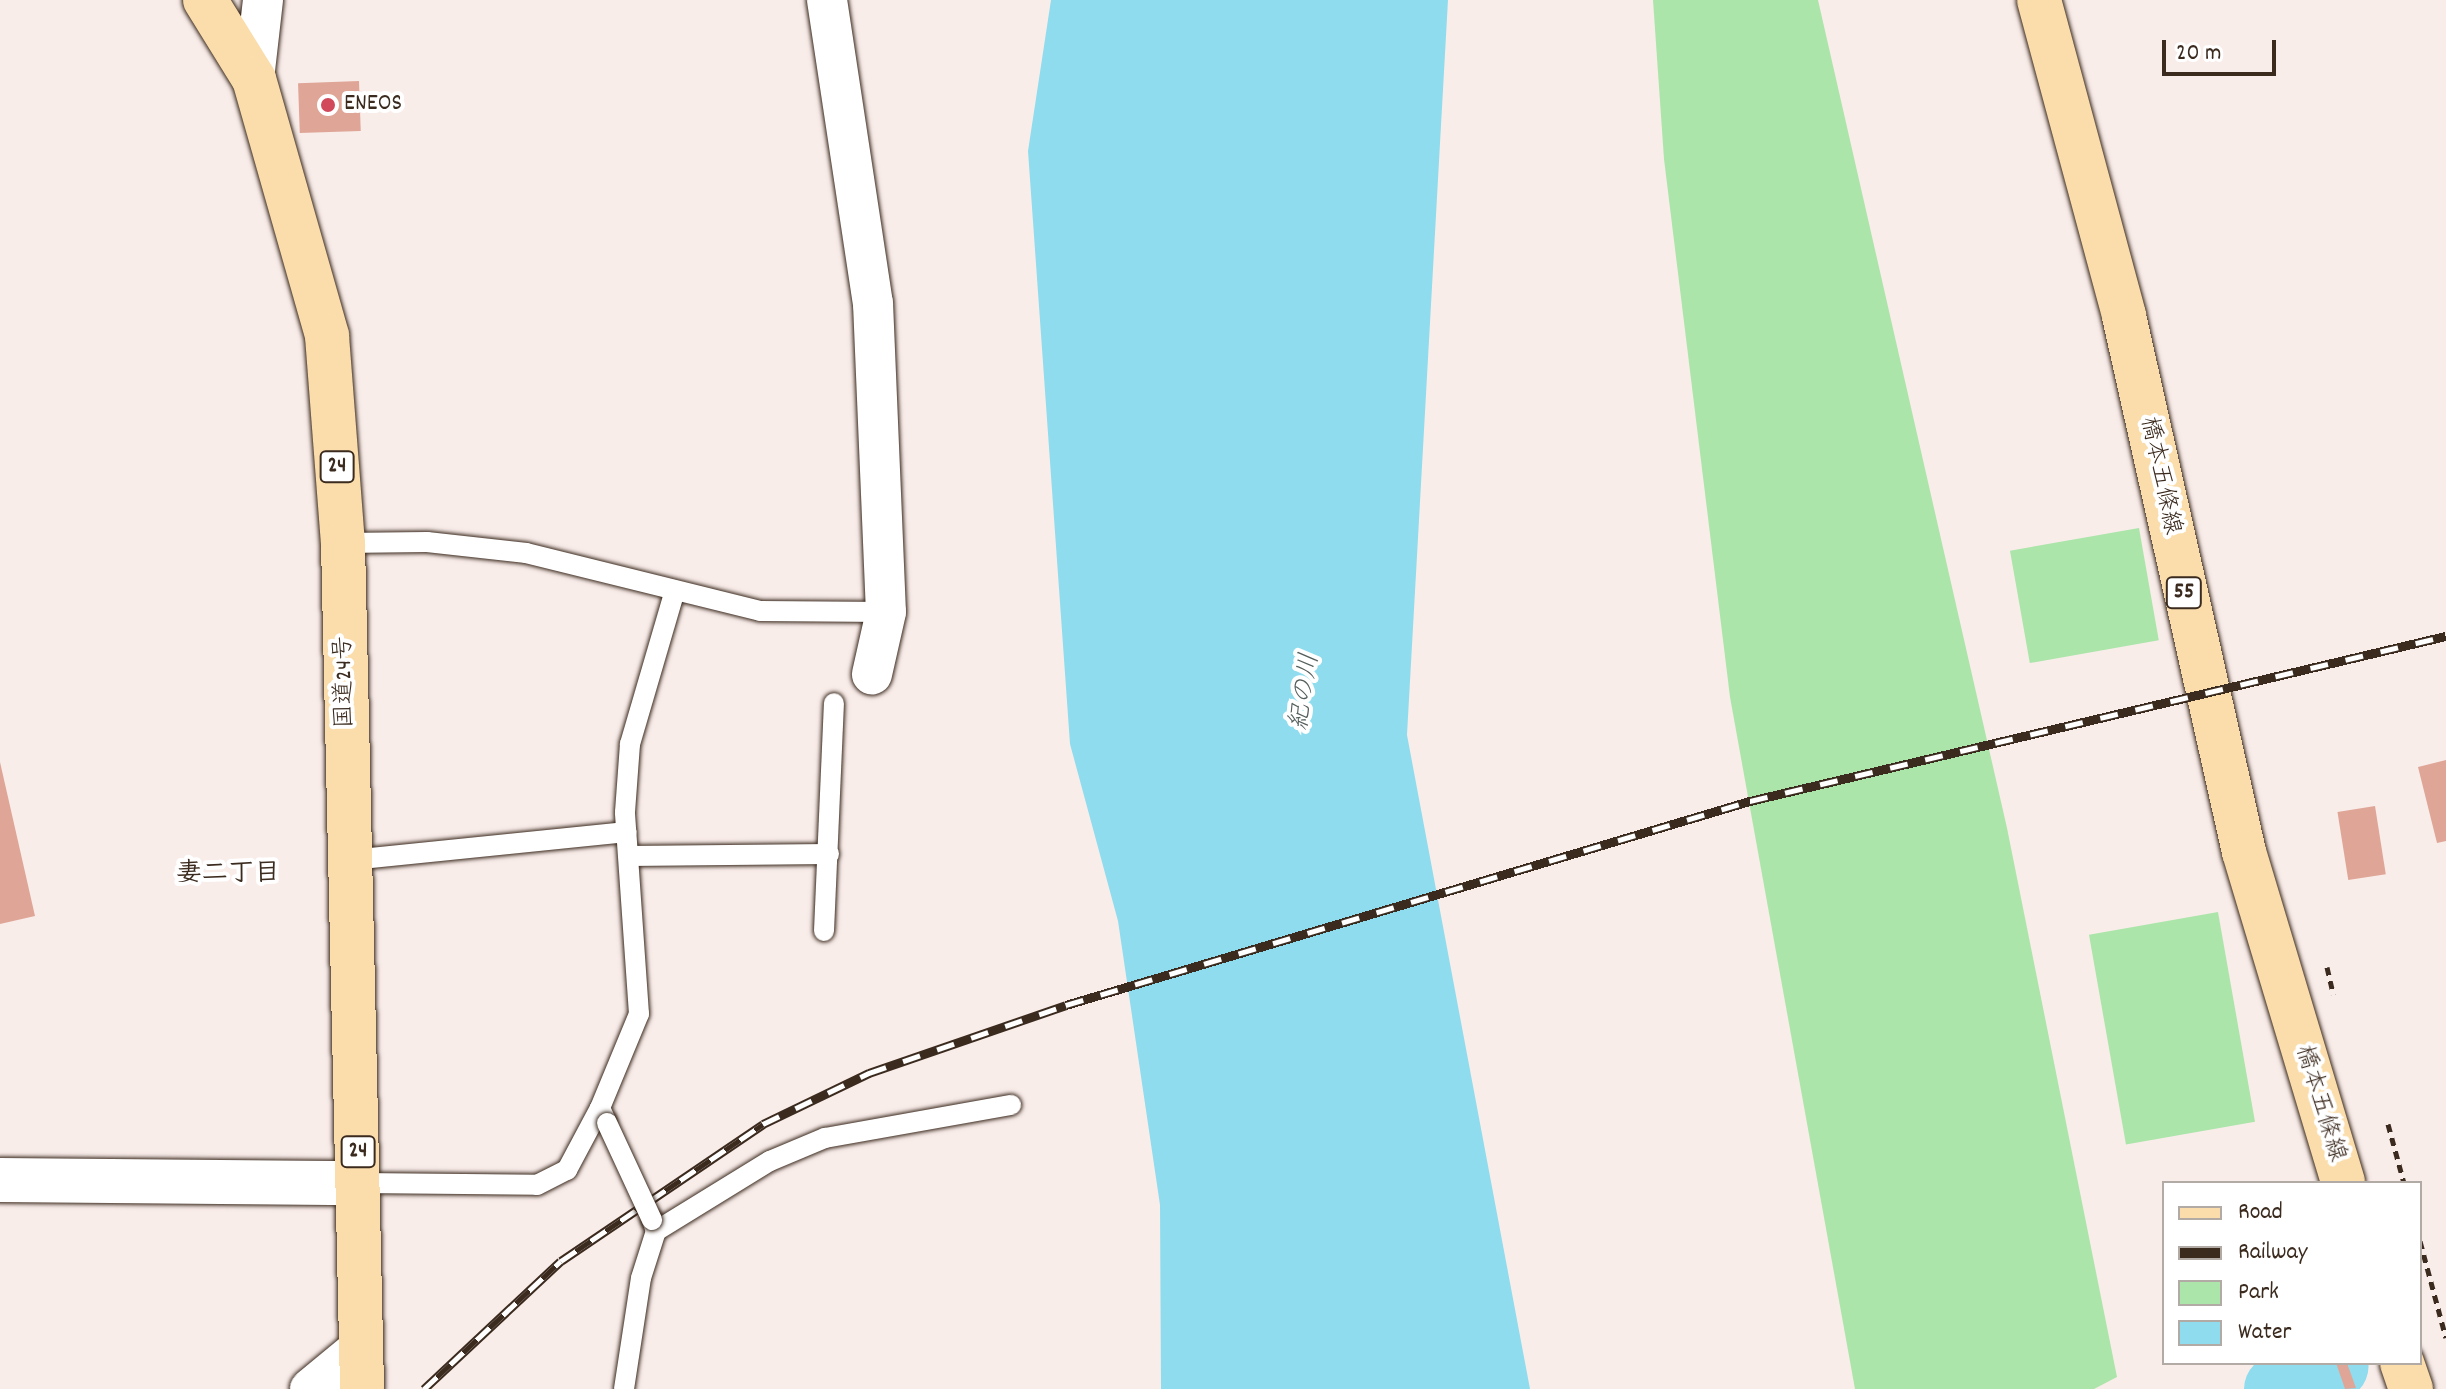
<!DOCTYPE html>
<html>
<head>
<meta charset="utf-8">
<style>
  body { margin:0 }
  #map { position:relative; width:2446px; height:1389px; overflow:hidden; background:#f9edea; font-family:Dekko,"Klee One",sans-serif }
  div>[style] { position:absolute }
  .green>* { inset:0; background:#abe5aa; transform-origin:0 0 }
  .water>* { inset:0; background:#8fdcee }
  .river>* { height:68px; margin:-34px; padding:0 34px; transform-origin:34px; border-radius:34px; background:#8fdcee }
  .building>* { inset:0; background:#dfa698; transform-origin:0 0 }
  .path>* { height:5px; margin-top:-2.5px; transform-origin:0; background:repeating-linear-gradient(90deg,#3b2a1e 0 8px,transparent 0 14px) }
  .roads { filter:drop-shadow(0 0 2px #3b2a1e) drop-shadow(0 0 2px #3b2a1e) }
  .lane>* { height:20px; margin:-10px; padding:0 10px; transform-origin:10px; border-radius:10px; background:#fff }
  .street>* { height:40px; margin:-20px; padding:0 20px; transform-origin:20px; border-radius:20px; background:#fff }
  .secondary>* { height:44px; margin:-22px; padding:0 22px; transform-origin:22px; border-radius:22px; background:#fff }
  .primary>* { height:44px; margin:-22px; padding:0 22px; transform-origin:22px; border-radius:22px; background:#faddab }
  .highway>* { height:44px; margin:-22px; padding:0 22px; transform-origin:22px; border-radius:22px; background:#faddab }
  .rail>* { height:9px; margin-top:-4.5px; transform-origin:0; background:repeating-linear-gradient(90deg,#fff 0 18px,#3b2a1e 0 36px); box-sizing:border-box; border-block:2px solid #3b2a1e }
  .bridges { filter:drop-shadow(0 0 2px #3b2a1e) drop-shadow(0 0 2px #3b2a1e) }
  .lane-bridge>* { height:20px; margin:-10px; padding:0 10px; transform-origin:10px; border-radius:10px; background:#fff }
  .dots>* { width:22px; height:22px; translate:-50% -50%; box-sizing:border-box; border:4px solid #fff; border-radius:50% }
  span { translate:-50% -50%; white-space:nowrap; text-align:center; line-height:1.15; -webkit-text-stroke:8px #fff; paint-order:stroke }
  .shield-label span { padding:2px 6px; background:#fff; border:2px solid; border-radius:6px; -webkit-text-stroke-width:0 }
  .shield-label { font-size:22px; color:#3b2a1e; font-weight:700 }
  .poi-label { font-size:24px; color:#3b2a1e }
  .left { translate:0 -50%; text-align:left }
  .street-label { font-size:24px; color:#3b2a1e }
  .water-label { font-size:26px; color:#545f5c; font-style:italic }
  .neighbourhood-label { font-size:26px; color:#3b2a1e; font-weight:700 }
  .legend { position:absolute; left:2162px; top:1181px; width:260px; height:184px; box-sizing:border-box; background:#fff; border:2px solid #b1aaa5; margin:0; padding:10px 14px; list-style:none; font-size:24px; color:#3b2a1e }
  .legend li { display:flex; align-items:center; gap:16px; height:40px }
  .legend b { width:40px; border:2px solid #b1aaa5 }
  .scale { position:absolute; left:2162px; top:40px; width:114px; height:36px; box-sizing:border-box; border:4px solid #3b2a1e; border-top:0; padding-left:10px; font-size:24px; line-height:28px; white-space:nowrap; color:#3b2a1e; -webkit-text-stroke:6px #fff; paint-order:stroke }
</style>
</head>
<body>
<div id="map">
  <div class="green">
    <div style="clip-path:polygon(1653px 0,1818px 0,2007px 828px,2117px 1377px,2094px 1389px,1855px 1389px,1730px 697px,1664px 159px)"></div>
    <div style="left:2139px;top:528px;width:114px;height:131px;rotate:80deg"></div>
    <div style="left:2218px;top:912px;width:213px;height:131px;rotate:80deg"></div>
  </div>
  <div class="water">
    <div style="clip-path:polygon(1051px 0,1448px 0,1407px 735px,1530px 1389px,1161px 1389px,1160px 1205px,1118px 921px,1070px 744px,1028px 151px)"></div>
  </div>
  <div class="river">
    <div style="left:2278px;top:1389px;width:61px;rotate:-22deg"></div>
  </div>
  <div class="building">
    <div style="left:359px;top:81px;width:50px;height:61px;rotate:88deg"></div>
    <div style="clip-path:polygon(2446px 760px,2446px 841px,2437px 843px,2418px 767px)"></div>
    <div style="clip-path:polygon(0 762px,35px 916px,0 924px)"></div>
    <div style="left:2375px;top:806px;width:69px;height:38px;rotate:81deg"></div>
    <div style="clip-path:polygon(2336px 1363px,2347px 1363px,2356px 1388px,2345px 1389px)"></div>
  </div>
  <div class="path">
    <div style="left:2327px;top:967px;width:28px;rotate:77deg"></div>
    <div style="left:2388px;top:1124px;width:61px;rotate:74.8deg"></div>
    <div style="left:2420px;top:1241px;width:100px;rotate:75deg"></div>
  </div>
  <div class="roads">
    <div class="lane">
      <div style="left:343px;top:543px;width:84px;rotate:-0.7deg"></div>
      <div style="left:427px;top:542px;width:100px;rotate:6.3deg"></div>
      <div style="left:526px;top:553px;width:241px;rotate:13.9deg"></div>
      <div style="left:760px;top:611px;width:126px;rotate:0.5deg"></div>
      <div style="left:629px;top:856px;width:200px;rotate:-0.6deg"></div>
      <div style="left:351px;top:860px;width:277px;rotate:-5.8deg"></div>
      <div style="left:824px;top:931px;width:228px;rotate:-87.5deg"></div>
      <div style="left:600px;top:1108px;width:102px;rotate:-67.5deg"></div>
      <div style="left:639px;top:1014px;width:202px;rotate:-94deg"></div>
      <div style="left:625px;top:812px;width:68px;rotate:-85.8deg"></div>
      <div style="left:630px;top:744px;width:160px;rotate:-73.7deg"></div>
      <div style="left:359px;top:1183px;width:178px;rotate:0.6deg"></div>
      <div style="left:537px;top:1185px;width:34px;rotate:-27deg"></div>
      <div style="left:567px;top:1170px;width:70px;rotate:-62deg"></div>
      <div style="left:600px;top:1108px;width:14px;rotate:65deg"></div>
      <div style="left:656px;top:1231px;width:134px;rotate:-31.6deg"></div>
      <div style="left:770px;top:1161px;width:60px;rotate:-22.7deg"></div>
      <div style="left:825px;top:1138px;width:189px;rotate:-10.1deg"></div>
      <div style="left:624px;top:1389px;width:112px;rotate:-81.3deg"></div>
      <div style="left:641px;top:1278px;width:49px;rotate:-72.3deg"></div>
      <div style="left:656px;top:1231px;width:12px;rotate:-110deg"></div>
    </div>
    <div class="street">
      <div style="left:827px;top:0;width:306px;rotate:81.4deg"></div>
      <div style="left:873px;top:303px;width:309px;rotate:87.6deg"></div>
      <div style="left:886px;top:612px;width:64px;rotate:102.7deg"></div>
      <div style="left:254px;top:79px;width:80px;rotate:-83.5deg"></div>
      <div style="left:310px;top:1389px;width:66px;rotate:-39.5deg"></div>
    </div>
    <div class="secondary">
      <div style="left:0;top:1180px;width:359px;rotate:0.5deg"></div>
    </div>
    <div class="primary">
      <div style="left:2039px;top:0;width:327px;rotate:74.9deg"></div>
      <div style="left:2124px;top:316px;width:549px;rotate:77.38deg"></div>
      <div style="left:2244px;top:852px;width:345px;rotate:73.3deg"></div>
      <div style="left:2402px;top:1363px;width:28px;rotate:71deg"></div>
    </div>
    <div class="highway">
      <div style="left:205px;top:0;width:93px;rotate:58.2deg"></div>
      <div style="left:254px;top:79px;width:267px;rotate:74.1deg"></div>
      <div style="left:327px;top:336px;width:208px;rotate:85.6deg"></div>
      <div style="left:343px;top:543px;width:846px;rotate:88.71deg"></div>
    </div>
  </div>
  <div class="rail">
    <div style="left:424px;top:1389px;width:187px;rotate:-43.1deg"></div>
    <div style="left:561px;top:1261px;width:244px;rotate:-34.1deg"></div>
    <div style="left:763px;top:1124px;width:118px;rotate:-25.7deg"></div>
    <div style="left:869px;top:1073px;width:208px;rotate:-19deg"></div>
    <div style="left:1066px;top:1005px;width:714px;rotate:-16.61deg"></div>
    <div style="left:1750px;top:801px;width:715px;rotate:-13.34deg"></div>
  </div>
  <div class="bridges">
    <div class="lane-bridge">
      <div style="left:607px;top:1123px;width:107px;rotate:65.1deg"></div>
    </div>
  </div>
  <div class="dots">
    <div style="left:328px;top:105px;background:#d1495b"></div>
  </div>
  <div class="shield-label">
    <span style="left:337px;top:467px">24</span>
    <span style="left:2184px;top:593px">55</span>
    <span style="left:358px;top:1152px">24</span>
  </div>
  <div class="poi-label">
    <span class="left" style="left:344px;top:105px">ENEOS</span>
  </div>
  <div class="street-label">
    <span style="left:2159px;top:476px;rotate:78deg">橋本五條線</span>
    <span style="left:346px;top:682px;rotate:-91deg">国道24号</span>
    <span style="left:2319px;top:1104px;rotate:73deg">橋本五條線</span>
  </div>
  <div class="water-label">
    <span style="left:1306px;top:692px;rotate:-81deg">紀の川</span>
  </div>
  <div class="neighbourhood-label">
    <span style="left:228px;top:875px">妻二丁目</span>
  </div>
  <ul class="legend">
  <li><b style="height:10px;background:#faddab"></b>Road</li>
  <li><b style="height:10px;background:#3b2a1e"></b>Railway</li>
  <li><b style="height:22px;background:#abe5aa"></b>Park</li>
  <li><b style="height:22px;background:#8fdcee"></b>Water</li>
  </ul>
  <div class="scale">20 m</div>
</div>
</body>
</html>
